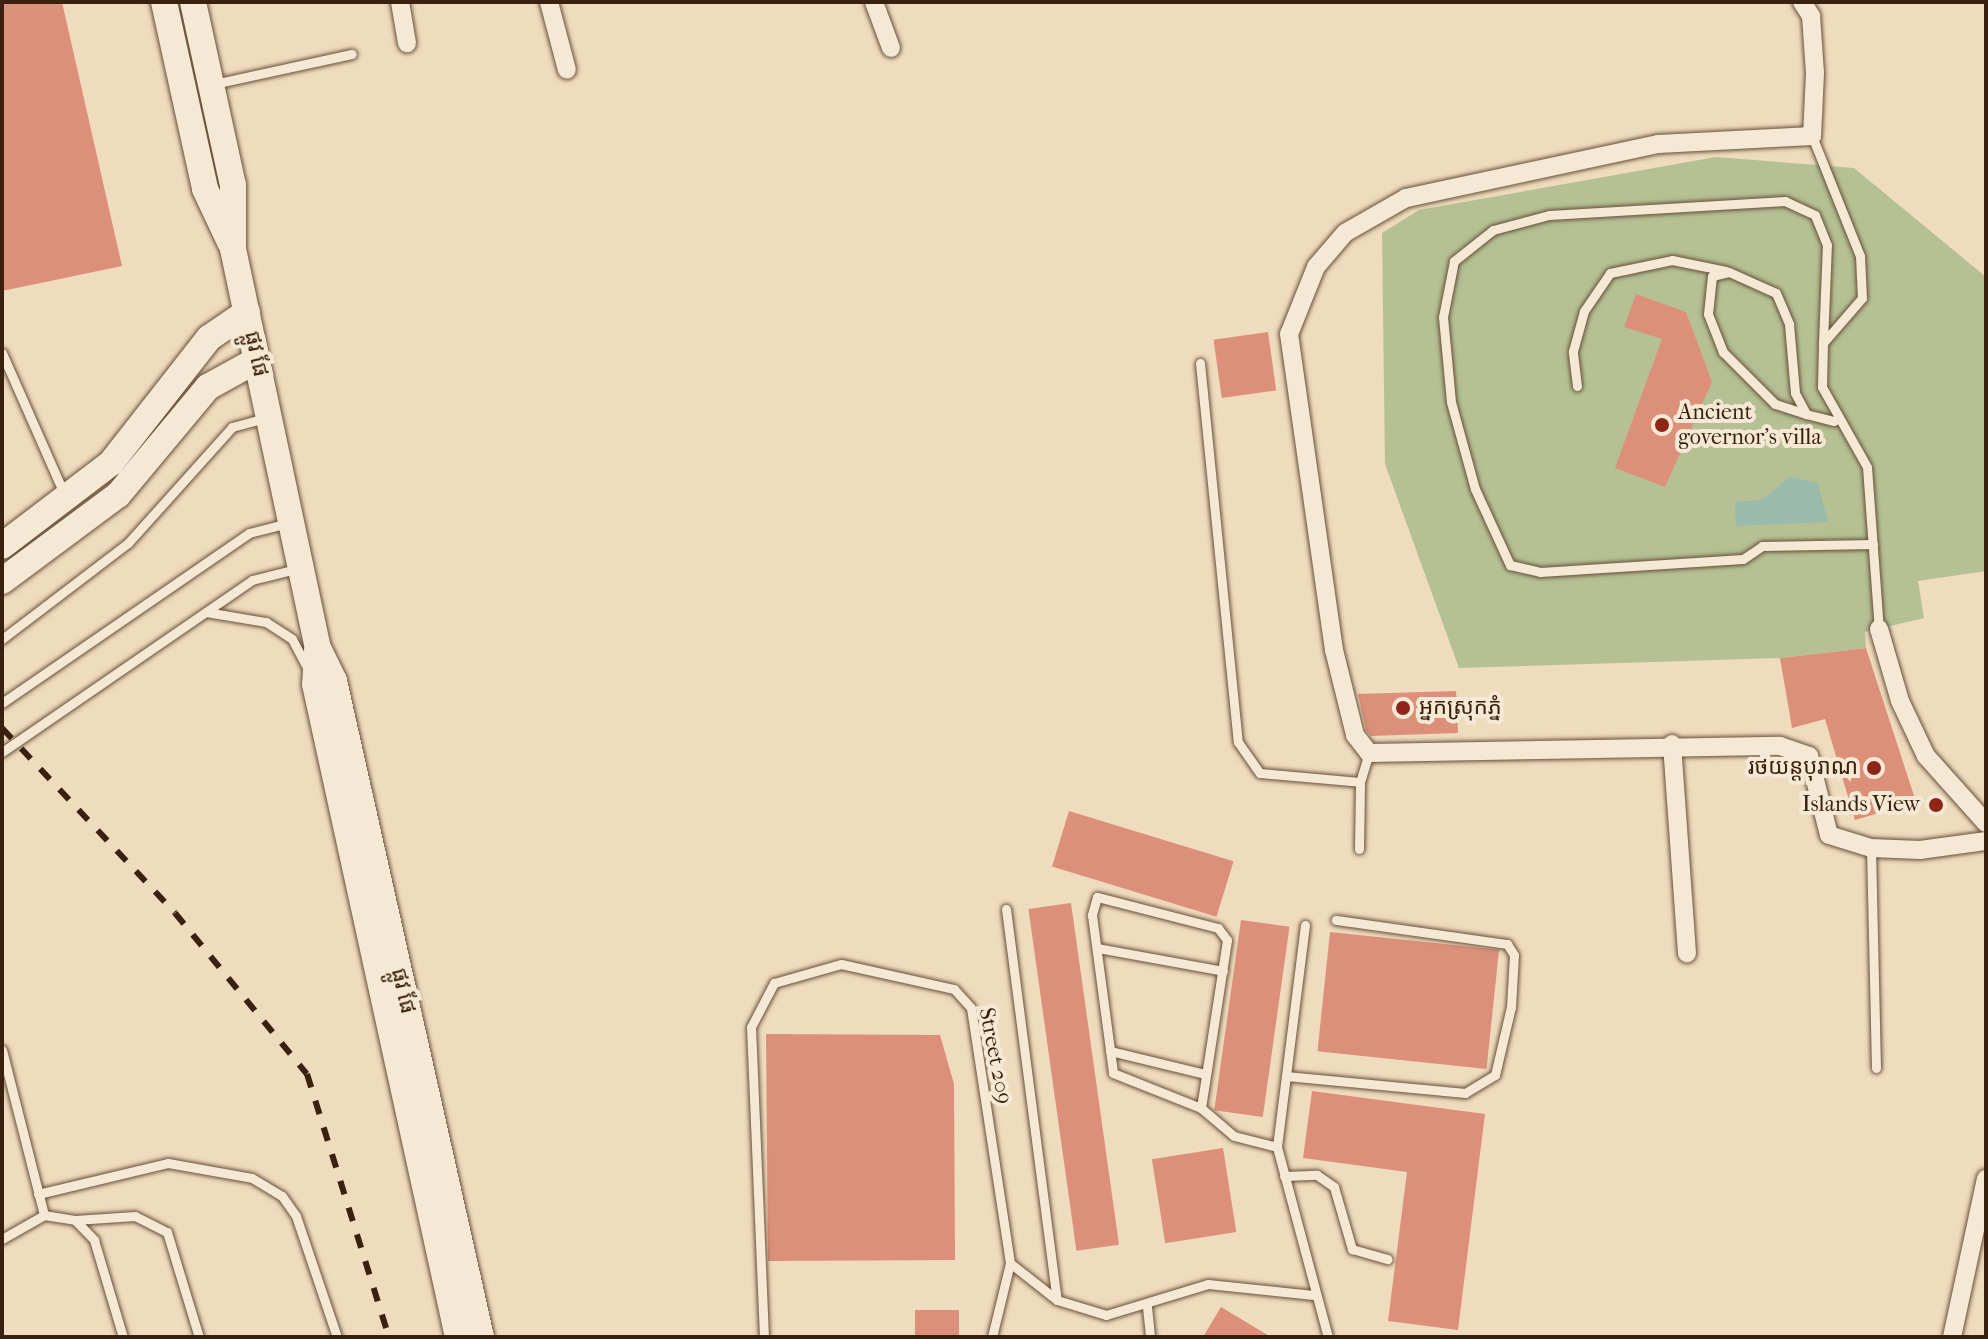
<!DOCTYPE html>
<html>
<head>
<meta charset="utf-8">
<style>
  body { margin:0 }
  #map { position:relative; width:1988px; height:1339px; overflow:hidden; background:#efdbbd; font-family:"IM FELL French Canon","Noto Sans Khmer",serif }
  div>[style] { position:absolute }
  .green>* { inset:0; background:#b5c194 }
  .water>* { inset:0; background:#9abbac }
  .building>* { inset:0; background:#dc907a; transform-origin:0 0 }
  .roads { filter:drop-shadow(0 0 2px #67503a) drop-shadow(0 0 2px #67503a) }
  .lane>* { height:9px; margin:-4.5px; padding:0 4.5px; transform-origin:4.5px; border-radius:4.5px; background:#f5e8d4 }
  .street>* { height:18px; margin:-9px; padding:0 9px; transform-origin:9px; border-radius:9px; background:#f5e8d4 }
  .secondary>* { height:26px; margin:-13px; padding:0 13px; transform-origin:13px; border-radius:13px; background:#f5e8d4 }
  .rail>* { height:6px; margin-top:-3px; transform-origin:0; background:repeating-linear-gradient(90deg,#3a210f 0 14px,transparent 0 28px) }
  .dots>* { width:22px; height:22px; translate:-50% -50%; box-sizing:border-box; border:4px solid #f5e8d4; border-radius:50% }
  span { translate:-50% -50%; white-space:nowrap; text-align:center; line-height:1.15; -webkit-text-stroke:8px #f5e8d4; paint-order:stroke }
  .street-label { font-size:22px; color:#3a210f }
  .poi-label { font-size:22px; color:#3a210f }
  .left { translate:0 -50%; text-align:left }
  .right { translate:-100% -50%; text-align:right }
  .frame { position:absolute; inset:0; border:4px solid #3a210f; pointer-events:none }
</style>
</head>
<body>
<div id="map">
  <div class="green">
    <div style="clip-path:polygon(1716px 157px,1854px 168px,1986px 277px,1986px 571px,1918px 581px,1924px 618px,1865px 632px,1866px 648px,1780px 658px,1459px 668px,1385px 464px,1382px 233px,1419px 210px)"></div>
  </div>
  <div class="water">
    <div style="clip-path:polygon(1790px 477px,1818px 483px,1828px 522px,1736px 526px,1735px 502px,1761px 500px)"></div>
  </div>
  <div class="building">
    <div style="clip-path:polygon(2px 2px,62px 2px,122px 266px,2px 291px)"></div>
    <div style="clip-path:polygon(1636px 294px,1686px 312px,1712px 382px,1665px 487px,1615px 468px,1662px 339px,1624px 327px)"></div>
    <div style="left:1268px;top:332px;width:59px;height:55px;rotate:82deg"></div>
    <div style="clip-path:polygon(1866px 648px,1916px 802px,1855px 820px,1825px 719px,1792px 728px,1780px 658px)"></div>
    <div style="clip-path:polygon(1456px 691px,1458px 733px,1371px 736px,1366px 730px,1358px 694px)"></div>
    <div style="left:1069px;top:811px;width:172px;height:58px;rotate:17deg"></div>
    <div style="left:1071px;top:903px;width:345px;height:43px;rotate:82deg"></div>
    <div style="left:1241px;top:920px;width:49px;height:192px;rotate:8deg"></div>
    <div style="left:1330px;top:932px;width:170px;height:120px;rotate:6deg"></div>
    <div style="clip-path:polygon(766px 1034px,940px 1035px,954px 1084px,955px 1260px,768px 1261px)"></div>
    <div style="clip-path:polygon(1312px 1091px,1485px 1114px,1458px 1330px,1388px 1321px,1407px 1172px,1303px 1158px)"></div>
    <div style="left:1223px;top:1148px;width:85px;height:72px;rotate:81deg"></div>
    <div style="clip-path:polygon(1221px 1307px,1271px 1337px,1203px 1337px)"></div>
    <div style="left:915px;top:1310px;width:44px;height:27px"></div>
  </div>
  <div class="roads">
    <div class="lane">
      <div style="left:214px;top:84px;width:141px;rotate:-12.3deg"></div>
      <div style="left:1812px;top:136px;width:129px;rotate:68.2deg"></div>
      <div style="left:1860px;top:256px;width:42px;rotate:87.3deg"></div>
      <div style="left:1862px;top:298px;width:60px;rotate:130.9deg"></div>
      <div style="left:1823px;top:343px;width:44px;rotate:91.3deg"></div>
      <div style="left:1822px;top:387px;width:92px;rotate:60.6deg"></div>
      <div style="left:1867px;top:467px;width:162px;rotate:85.8deg"></div>
      <div style="left:1823px;top:343px;width:98px;rotate:-87.7deg"></div>
      <div style="left:1827px;top:245px;width:32px;rotate:-112deg"></div>
      <div style="left:1815px;top:215px;width:33px;rotate:-155deg"></div>
      <div style="left:1785px;top:201px;width:236px;rotate:176.6deg"></div>
      <div style="left:1549px;top:215px;width:58px;rotate:165deg"></div>
      <div style="left:1493px;top:230px;width:50px;rotate:141.5deg"></div>
      <div style="left:1454px;top:261px;width:57px;rotate:101.1deg"></div>
      <div style="left:1443px;top:317px;width:85px;rotate:84.6deg"></div>
      <div style="left:1451px;top:402px;width:90px;rotate:74.6deg"></div>
      <div style="left:1475px;top:489px;width:84px;rotate:65.3deg"></div>
      <div style="left:1510px;top:565px;width:31px;rotate:13deg"></div>
      <div style="left:1540px;top:572px;width:203px;rotate:-3.7deg"></div>
      <div style="left:1743px;top:559px;width:23px;rotate:-34deg"></div>
      <div style="left:1762px;top:546px;width:111px;rotate:-1deg"></div>
      <div style="left:2px;top:353px;width:156px;rotate:66.2deg"></div>
      <div style="left:1200px;top:363px;width:381px;rotate:84.3deg"></div>
      <div style="left:1238px;top:742px;width:38px;rotate:55deg"></div>
      <div style="left:1260px;top:773px;width:100px;rotate:5.1deg"></div>
      <div style="left:1577px;top:386px;width:35px;rotate:-97deg"></div>
      <div style="left:1573px;top:351px;width:41px;rotate:-74.6deg"></div>
      <div style="left:1584px;top:311px;width:46px;rotate:-55.6deg"></div>
      <div style="left:1610px;top:273px;width:63px;rotate:-11.8deg"></div>
      <div style="left:1672px;top:260px;width:55px;rotate:11.5deg"></div>
      <div style="left:1806px;top:414px;width:33px;rotate:-162deg"></div>
      <div style="left:1775px;top:404px;width:74px;rotate:-135deg"></div>
      <div style="left:1723px;top:352px;width:41px;rotate:-111.5deg"></div>
      <div style="left:1708px;top:314px;width:38px;rotate:-84deg"></div>
      <div style="left:1712px;top:276px;width:17px;rotate:-13deg"></div>
      <div style="left:1729px;top:272px;width:51px;rotate:24.1deg"></div>
      <div style="left:1776px;top:293px;width:34px;rotate:67deg"></div>
      <div style="left:1789px;top:324px;width:69px;rotate:85deg"></div>
      <div style="left:1795px;top:393px;width:24px;rotate:62deg"></div>
      <div style="left:1806px;top:414px;width:29px;rotate:14deg"></div>
      <div style="left:206px;top:612px;width:61px;rotate:9.5deg"></div>
      <div style="left:266px;top:622px;width:31px;rotate:33deg"></div>
      <div style="left:292px;top:639px;width:36px;rotate:62deg"></div>
      <div style="left:2px;top:639px;width:158px;rotate:-37.3deg"></div>
      <div style="left:128px;top:543px;width:156px;rotate:-48.1deg"></div>
      <div style="left:232px;top:427px;width:35px;rotate:-15deg"></div>
      <div style="left:2px;top:703px;width:300px;rotate:-34.5deg"></div>
      <div style="left:249px;top:533px;width:40px;rotate:-14.4deg"></div>
      <div style="left:2px;top:752px;width:303px;rotate:-34.5deg"></div>
      <div style="left:252px;top:580px;width:49px;rotate:-14deg"></div>
      <div style="left:1871px;top:848px;width:220px;rotate:88.7deg"></div>
      <div style="left:1359px;top:849px;width:67px;rotate:-89.1deg"></div>
      <div style="left:1360px;top:782px;width:30px;rotate:-73deg"></div>
      <div style="left:1006px;top:909px;width:394px;rotate:82.6deg"></div>
      <div style="left:1305px;top:925px;width:224px;rotate:97.2deg"></div>
      <div style="left:1277px;top:1147px;width:197px;rotate:75deg"></div>
      <div style="left:1097px;top:948px;width:128px;rotate:10.3deg"></div>
      <div style="left:2px;top:1050px;width:170px;rotate:75.7deg"></div>
      <div style="left:1110px;top:1051px;width:98px;rotate:13.6deg"></div>
      <div style="left:1286px;top:1076px;width:180px;rotate:5.4deg"></div>
      <div style="left:1465px;top:1093px;width:35px;rotate:-31deg"></div>
      <div style="left:1495px;top:1075px;width:70px;rotate:-76.8deg"></div>
      <div style="left:1511px;top:1007px;width:52px;rotate:-86.7deg"></div>
      <div style="left:1514px;top:955px;width:13px;rotate:-122deg"></div>
      <div style="left:1507px;top:944px;width:173px;rotate:-172deg"></div>
      <div style="left:1201px;top:1108px;width:170px;rotate:-81.2deg"></div>
      <div style="left:1227px;top:940px;width:15px;rotate:-127deg"></div>
      <div style="left:1218px;top:928px;width:125px;rotate:-165.6deg"></div>
      <div style="left:1097px;top:897px;width:19px;rotate:106deg"></div>
      <div style="left:1092px;top:915px;width:159px;rotate:82.4deg"></div>
      <div style="left:1113px;top:1073px;width:95px;rotate:21.7deg"></div>
      <div style="left:1201px;top:1108px;width:43px;rotate:40.3deg"></div>
      <div style="left:1234px;top:1136px;width:44px;rotate:14.3deg"></div>
      <div style="left:1284px;top:1176px;width:33px;rotate:-2deg"></div>
      <div style="left:1317px;top:1175px;width:21px;rotate:35deg"></div>
      <div style="left:1334px;top:1187px;width:65px;rotate:73.8deg"></div>
      <div style="left:1352px;top:1249px;width:37px;rotate:16deg"></div>
      <div style="left:38px;top:1194px;width:134px;rotate:-13.4deg"></div>
      <div style="left:168px;top:1163px;width:85px;rotate:10.1deg"></div>
      <div style="left:252px;top:1178px;width:35px;rotate:31deg"></div>
      <div style="left:282px;top:1196px;width:24px;rotate:55deg"></div>
      <div style="left:296px;top:1216px;width:128px;rotate:71.3deg"></div>
      <div style="left:75px;top:1220px;width:60px;rotate:-3.8deg"></div>
      <div style="left:135px;top:1216px;width:36px;rotate:27deg"></div>
      <div style="left:167px;top:1232px;width:110px;rotate:73.1deg"></div>
      <div style="left:2px;top:1239px;width:48px;rotate:-29.7deg"></div>
      <div style="left:44px;top:1215px;width:31px;rotate:9deg"></div>
      <div style="left:75px;top:1220px;width:28px;rotate:46deg"></div>
      <div style="left:94px;top:1240px;width:101px;rotate:73.4deg"></div>
      <div style="left:1010px;top:1263px;width:60px;rotate:38.2deg"></div>
      <div style="left:1057px;top:1300px;width:51px;rotate:17deg"></div>
      <div style="left:1106px;top:1315px;width:107px;rotate:-16.9deg"></div>
      <div style="left:1208px;top:1284px;width:106px;rotate:6deg"></div>
      <div style="left:1147px;top:1307px;width:30px;rotate:84deg"></div>
      <div style="left:764px;top:1337px;width:310px;rotate:-92.4deg"></div>
      <div style="left:751px;top:1027px;width:50px;rotate:-62.4deg"></div>
      <div style="left:774px;top:983px;width:70px;rotate:-15.8deg"></div>
      <div style="left:841px;top:964px;width:116px;rotate:12.5deg"></div>
      <div style="left:954px;top:989px;width:25px;rotate:48deg"></div>
      <div style="left:971px;top:1008px;width:258px;rotate:81.3deg"></div>
      <div style="left:1010px;top:1263px;width:76px;rotate:103.7deg"></div>
    </div>
    <div class="street">
      <div style="left:400px;top:2px;width:42px;rotate:80.3deg"></div>
      <div style="left:549px;top:2px;width:70px;rotate:75.2deg"></div>
      <div style="left:874px;top:2px;width:49px;rotate:69.7deg"></div>
      <div style="left:1802px;top:2px;width:17px;rotate:57deg"></div>
      <div style="left:1811px;top:16px;width:57px;rotate:86deg"></div>
      <div style="left:1815px;top:73px;width:63px;rotate:92.7deg"></div>
      <div style="left:1812px;top:136px;width:154px;rotate:177deg"></div>
      <div style="left:1658px;top:144px;width:258px;rotate:167.9deg"></div>
      <div style="left:1406px;top:198px;width:70px;rotate:150.2deg"></div>
      <div style="left:1345px;top:233px;width:45px;rotate:130.5deg"></div>
      <div style="left:1316px;top:267px;width:72px;rotate:111.9deg"></div>
      <div style="left:1289px;top:334px;width:319px;rotate:81.9deg"></div>
      <div style="left:1334px;top:650px;width:88px;rotate:76.1deg"></div>
      <div style="left:1355px;top:735px;width:23px;rotate:52deg"></div>
      <div style="left:1369px;top:753px;width:411px;rotate:-1deg"></div>
      <div style="left:1780px;top:746px;width:31px;rotate:19deg"></div>
      <div style="left:1809px;top:756px;width:81px;rotate:75.8deg"></div>
      <div style="left:1829px;top:835px;width:44px;rotate:17.2deg"></div>
      <div style="left:1871px;top:848px;width:49px;rotate:2.3deg"></div>
      <div style="left:1920px;top:850px;width:67px;rotate:-7.8deg"></div>
      <div style="left:1879px;top:629px;width:75px;rotate:73.7deg"></div>
      <div style="left:1900px;top:701px;width:61px;rotate:64.7deg"></div>
      <div style="left:1926px;top:756px;width:90px;rotate:48.2deg"></div>
      <div style="left:1672px;top:744px;width:210px;rotate:85.9deg"></div>
      <div style="left:1952px;top:1337px;width:162px;rotate:-77.9deg"></div>
    </div>
    <div class="secondary">
      <div style="left:164px;top:2px;width:191px;rotate:77.6deg"></div>
      <div style="left:205px;top:189px;width:59px;rotate:64.7deg"></div>
      <div style="left:193px;top:2px;width:187px;rotate:77.7deg"></div>
      <div style="left:233px;top:185px;width:64px;rotate:90deg"></div>
      <div style="left:233px;top:249px;width:408px;rotate:78deg"></div>
      <div style="left:318px;top:648px;width:37px;rotate:64deg"></div>
      <div style="left:334px;top:681px;width:672px;rotate:77.37deg"></div>
      <div style="left:2px;top:546px;width:137px;rotate:-37.3deg"></div>
      <div style="left:111px;top:463px;width:159px;rotate:-51.9deg"></div>
      <div style="left:209px;top:338px;width:46px;rotate:-34.4deg"></div>
      <div style="left:2px;top:581px;width:144px;rotate:-36.6deg"></div>
      <div style="left:118px;top:495px;width:141px;rotate:-50.2deg"></div>
      <div style="left:208px;top:387px;width:56px;rotate:-28.9deg"></div>
      <div style="left:317px;top:651px;width:33px;rotate:93deg"></div>
      <div style="left:315px;top:684px;width:668px;rotate:77.65deg"></div>
    </div>
  </div>
  <div class="rail">
    <div style="left:2px;top:728px;width:253px;rotate:46.9deg"></div>
    <div style="left:175px;top:913px;width:208px;rotate:50.7deg"></div>
    <div style="left:307px;top:1074px;width:275px;rotate:72.7deg"></div>
  </div>
  <div class="dots">
    <div style="left:1662px;top:425px;background:#8f2418"></div>
    <div style="left:1403px;top:708px;background:#8f2418"></div>
    <div style="left:1874px;top:768px;background:#8f2418"></div>
    <div style="left:1936px;top:805px;background:#8f2418"></div>
  </div>
  <div class="street-label">
    <span style="left:256px;top:354px;rotate:78deg">ផ្លូវ ផែ</span>
    <span style="left:403px;top:991px;rotate:77deg">ផ្លូវ ផែ</span>
    <span style="left:995px;top:1056px;rotate:79deg">Street 209</span>
  </div>
  <div class="poi-label">
    <span class="left" style="left:1678px;top:425px">Ancient<br>governor's villa</span>
    <span class="left" style="left:1419px;top:708px">អ្នកស្រុកភ្នំ</span>
    <span class="right" style="left:1858px;top:768px">រថយន្តបុរាណ</span>
    <span class="right" style="left:1920px;top:805px">Islands View</span>
  </div>
  <div class="frame"></div>
</div>
</body>
</html>
